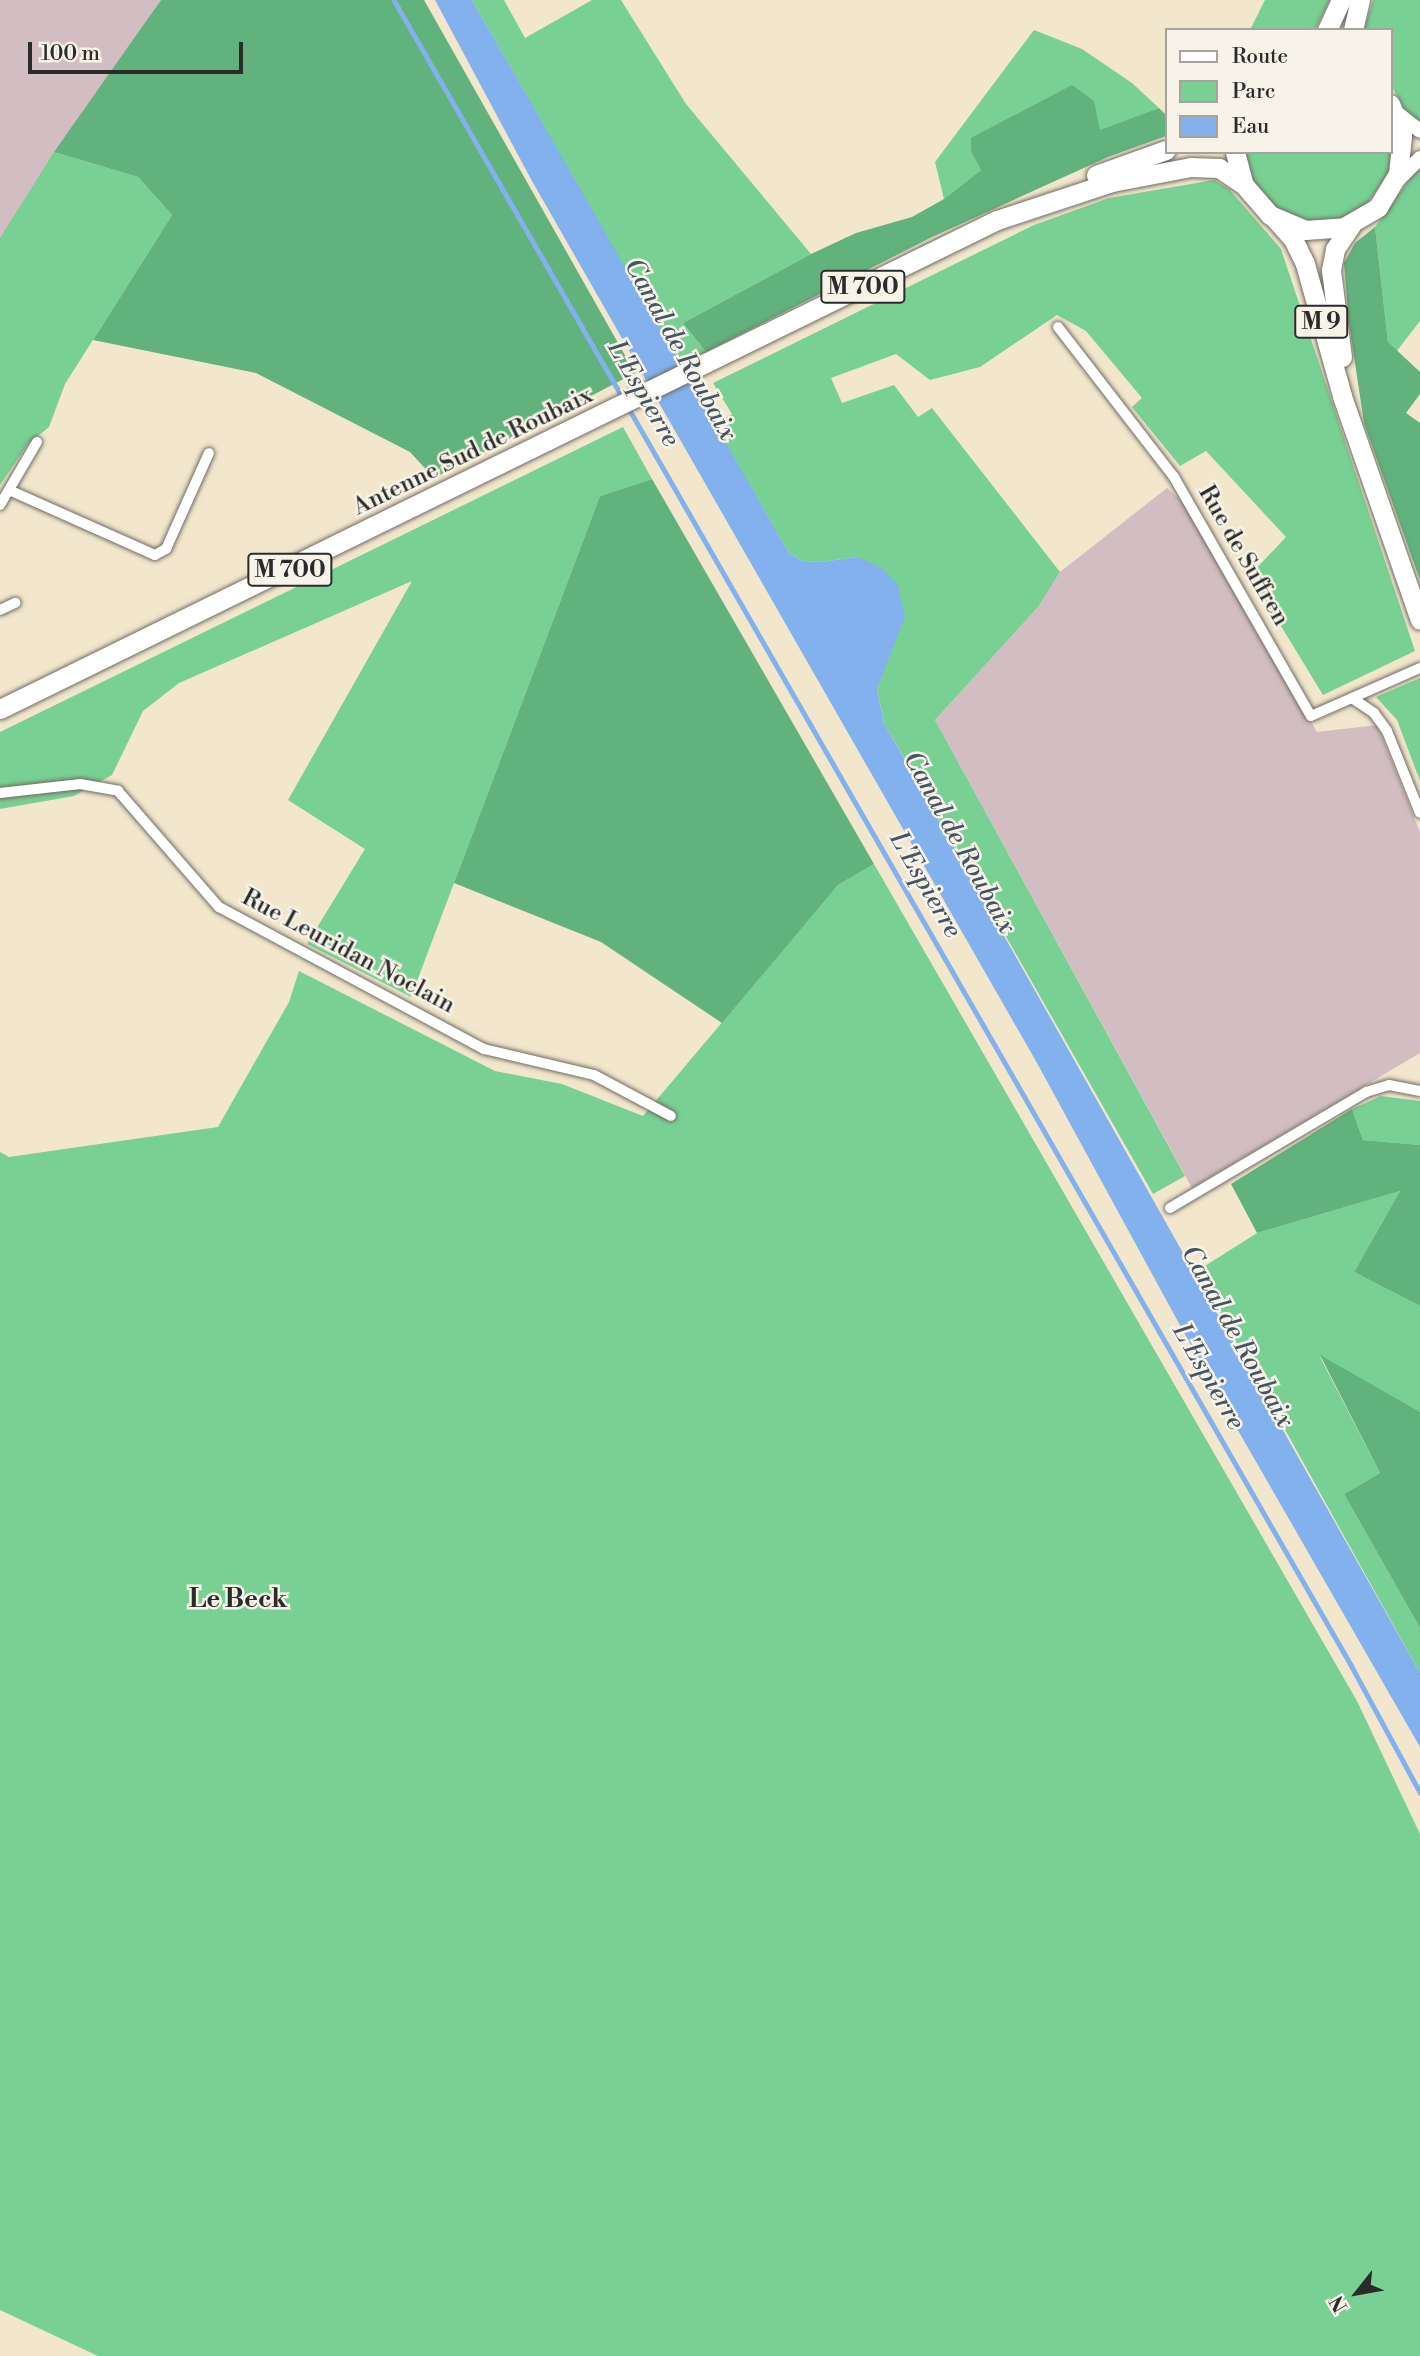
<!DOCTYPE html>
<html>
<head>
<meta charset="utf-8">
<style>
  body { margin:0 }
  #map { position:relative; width:1420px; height:2356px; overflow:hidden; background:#f2e6cd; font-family:"Libre Bodoni",serif }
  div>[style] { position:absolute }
  .industrial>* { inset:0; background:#d2bec2 }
  .green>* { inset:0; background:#79d094 }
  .forest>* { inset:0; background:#62b27e }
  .water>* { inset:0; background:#83b1ed }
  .stream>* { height:4.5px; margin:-2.25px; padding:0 2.25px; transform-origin:2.25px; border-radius:2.25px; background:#83b1ed }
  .roads { filter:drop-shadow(0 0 2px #716c64) drop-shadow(0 0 2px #716c64) }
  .minor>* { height:10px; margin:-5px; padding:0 5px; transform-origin:5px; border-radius:5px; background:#fff }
  .tertiary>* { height:14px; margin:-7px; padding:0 7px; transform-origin:7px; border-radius:7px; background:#fff }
  .trunk>* { height:19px; margin:-9.5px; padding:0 9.5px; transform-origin:9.5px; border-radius:9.5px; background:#fff }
  span { translate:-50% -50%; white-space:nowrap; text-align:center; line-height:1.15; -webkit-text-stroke:5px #f7f3e8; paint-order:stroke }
  .shield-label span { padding:2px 5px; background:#f7f3e8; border:2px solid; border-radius:5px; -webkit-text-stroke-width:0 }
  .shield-label { font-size:23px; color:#2b2b2b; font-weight:700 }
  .street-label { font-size:24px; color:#2b2b2b }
  .water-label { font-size:26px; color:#455365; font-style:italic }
  .neighbourhood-label { font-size:26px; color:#2b2b2b; font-weight:700 }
  .legend { position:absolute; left:1165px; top:28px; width:228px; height:126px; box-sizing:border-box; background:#f7f3e8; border:2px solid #a5a39c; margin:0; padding:9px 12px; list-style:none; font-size:21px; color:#2b2b2b }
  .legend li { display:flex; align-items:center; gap:14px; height:35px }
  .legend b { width:35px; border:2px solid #a5a39c }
  .north { position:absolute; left:1322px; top:2258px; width:70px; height:70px; -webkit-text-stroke:5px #f7f3e8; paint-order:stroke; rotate:239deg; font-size:19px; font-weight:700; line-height:28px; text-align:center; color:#2b2b2b }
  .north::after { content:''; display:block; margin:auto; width:24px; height:32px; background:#2b2b2b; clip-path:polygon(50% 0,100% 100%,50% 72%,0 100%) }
  .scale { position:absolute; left:28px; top:42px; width:215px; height:32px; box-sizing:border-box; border:4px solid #2b2b2b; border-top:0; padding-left:9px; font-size:21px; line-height:24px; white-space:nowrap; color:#2b2b2b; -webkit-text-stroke:5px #f7f3e8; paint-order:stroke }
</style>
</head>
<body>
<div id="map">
  <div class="industrial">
    <div style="clip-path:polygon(0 0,161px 0,0 238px)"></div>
    <div style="clip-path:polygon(1167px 488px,1185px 504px,1317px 732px,1377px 725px,1420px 832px,1420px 1053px,1192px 1188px,935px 720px,1038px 607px,1060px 572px)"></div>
  </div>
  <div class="green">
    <div style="clip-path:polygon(472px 0,504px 0,525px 38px,592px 0,621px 0,686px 104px,811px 254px,683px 323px,706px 352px,679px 364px)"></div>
    <div style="clip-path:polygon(1265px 0,1330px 0,1315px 30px,1250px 30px)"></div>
    <div style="clip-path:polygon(1373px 0,1420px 0,1420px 124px,1407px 113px,1390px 84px,1390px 30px,1364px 30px)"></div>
    <div style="clip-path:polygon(1034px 30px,1082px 49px,1132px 83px,1159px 108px,1099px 131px,971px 152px,981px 170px,944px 199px,935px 162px)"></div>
    <div style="clip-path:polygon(1390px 128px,1393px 143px,1388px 175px,1366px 205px,1338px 220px,1306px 221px,1281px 212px,1254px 185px,1244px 152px,1390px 152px)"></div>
    <div style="clip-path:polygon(54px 152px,138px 177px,172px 215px,65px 384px,49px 427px,28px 444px,0 485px,0 238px)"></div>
    <div style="clip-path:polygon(1420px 165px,1420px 321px,1396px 352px,1388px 342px,1375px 227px)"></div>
    <div style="clip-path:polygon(1214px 180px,1229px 189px,1281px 249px,1415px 651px,1323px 695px,1250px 575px,1286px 537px,1206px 451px,1180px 466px,1132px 407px,1142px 398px,1086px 331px,1057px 315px,980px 367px,930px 380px,896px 354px,831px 378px,842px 403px,894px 385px,918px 417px,932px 408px,1060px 572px,1038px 607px,935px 720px,1185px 1176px,1153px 1194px,884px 723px,877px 689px,890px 653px,858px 557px,820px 562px,802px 561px,789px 553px,714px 424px,732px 414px,713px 383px,1034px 225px,1109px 198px)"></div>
    <div style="clip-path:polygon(623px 427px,652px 479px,600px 496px,411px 997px,307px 944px,365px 849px,288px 800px,412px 581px,179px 683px,143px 711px,112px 775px,74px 796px,0 809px,0 732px)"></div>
    <div style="clip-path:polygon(1420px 678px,1420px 781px,1397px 720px,1376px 697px)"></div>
    <div style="clip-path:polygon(874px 864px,1357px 1701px,1420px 1834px,1420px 2356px,98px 2356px,0 2310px,0 1152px,9px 1157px,218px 1127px,289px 1002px,299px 971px,495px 1071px,562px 1084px,643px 1116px,838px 885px)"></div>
    <div style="clip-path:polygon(1381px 1096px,1420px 1101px,1420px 1145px,1363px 1140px,1352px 1109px)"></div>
    <div style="clip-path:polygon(1400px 1191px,1354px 1272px,1420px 1306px,1420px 1412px,1320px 1357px,1380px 1473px,1344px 1494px,1420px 1628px,1420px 1673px,1197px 1271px,1257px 1233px)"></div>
  </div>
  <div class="forest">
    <div style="clip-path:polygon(161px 0,424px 0,635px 373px,434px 478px,410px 452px,256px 373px,93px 340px,172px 215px,138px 177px,54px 152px)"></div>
    <div style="clip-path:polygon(1072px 85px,1094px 101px,1100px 130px,1159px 108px,1166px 115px,1166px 136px,1108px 157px,932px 237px,706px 352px,683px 323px,811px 254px,856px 233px,912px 217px,944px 199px,981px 170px,971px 152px,971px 138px)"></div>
    <div style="clip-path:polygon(1375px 227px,1388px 342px,1420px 372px,1420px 394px,1406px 413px,1420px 423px,1420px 580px,1364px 423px,1349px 323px,1344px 263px,1355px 243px)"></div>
    <div style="clip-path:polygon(652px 479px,874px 864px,838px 885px,722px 1023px,601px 942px,454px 883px,600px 496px)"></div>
    <div style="clip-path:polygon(1352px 1109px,1363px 1140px,1420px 1145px,1420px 1306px,1354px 1272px,1400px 1191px,1257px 1233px,1231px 1184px)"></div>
    <div style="clip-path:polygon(1320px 1355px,1420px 1412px,1420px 1628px,1344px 1494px,1380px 1473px)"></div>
  </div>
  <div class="water">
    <div style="clip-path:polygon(435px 0,472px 0,789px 553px,802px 561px,820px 562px,858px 557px,882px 568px,898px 585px,905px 617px,877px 689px,884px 723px,1420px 1673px,1420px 1747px,1224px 1406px,1037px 1063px,532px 181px)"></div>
  </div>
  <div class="stream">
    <div style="left:394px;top:0;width:458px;rotate:60.1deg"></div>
    <div style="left:628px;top:407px;width:1451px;rotate:60.11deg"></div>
    <div style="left:1351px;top:1665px;width:145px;rotate:61.5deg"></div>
  </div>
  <div class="roads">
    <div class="minor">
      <div style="left:1058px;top:327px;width:190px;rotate:52.3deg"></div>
      <div style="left:1174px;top:477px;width:275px;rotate:60.2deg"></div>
      <div style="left:1311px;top:716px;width:119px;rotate:-23.8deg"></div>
      <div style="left:9px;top:490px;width:160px;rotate:24deg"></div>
      <div style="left:155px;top:555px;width:13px;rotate:-29deg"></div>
      <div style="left:166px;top:549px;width:105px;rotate:-65.9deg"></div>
      <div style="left:0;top:505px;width:73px;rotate:-59.6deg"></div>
      <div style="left:0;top:610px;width:17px;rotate:-25deg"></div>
      <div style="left:1352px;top:698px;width:27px;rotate:34deg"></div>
      <div style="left:1374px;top:713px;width:22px;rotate:54deg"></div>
      <div style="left:1387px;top:731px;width:88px;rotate:68.1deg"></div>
      <div style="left:0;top:793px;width:81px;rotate:-6.4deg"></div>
      <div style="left:80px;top:784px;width:39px;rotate:10deg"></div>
      <div style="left:118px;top:791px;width:154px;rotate:49deg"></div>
      <div style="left:219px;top:907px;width:301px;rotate:28.2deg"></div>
      <div style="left:484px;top:1049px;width:113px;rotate:13.3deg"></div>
      <div style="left:594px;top:1075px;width:87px;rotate:28deg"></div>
      <div style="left:1170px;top:1208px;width:228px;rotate:-30.6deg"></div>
      <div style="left:1366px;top:1092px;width:24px;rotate:-17deg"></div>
      <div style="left:1389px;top:1085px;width:32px;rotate:11deg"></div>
    </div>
    <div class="tertiary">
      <div style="left:1397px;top:113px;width:29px;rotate:38deg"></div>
      <div style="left:1396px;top:182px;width:34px;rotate:-45deg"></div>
    </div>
    <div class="trunk">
      <div style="left:1327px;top:30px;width:33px;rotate:-65deg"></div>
      <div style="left:1353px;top:30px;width:31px;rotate:-77deg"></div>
      <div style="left:1235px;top:152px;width:34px;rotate:75deg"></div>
      <div style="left:1244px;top:185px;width:40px;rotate:49deg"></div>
      <div style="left:1270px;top:215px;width:38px;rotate:23deg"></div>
      <div style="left:1305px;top:230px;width:39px;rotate:-4deg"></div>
      <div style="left:1344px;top:227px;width:39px;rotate:-30deg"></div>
      <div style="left:1378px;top:207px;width:39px;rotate:-59deg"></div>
      <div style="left:1398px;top:174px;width:39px;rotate:-84deg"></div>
      <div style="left:1402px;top:135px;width:33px;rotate:-111deg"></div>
      <div style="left:1096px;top:175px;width:74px;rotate:-19.7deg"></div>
      <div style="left:1275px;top:219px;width:27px;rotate:48deg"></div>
      <div style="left:1293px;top:239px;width:28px;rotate:64deg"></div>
      <div style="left:1305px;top:264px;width:137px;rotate:74.3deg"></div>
      <div style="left:1342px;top:396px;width:237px;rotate:70.8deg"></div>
      <div style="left:1342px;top:357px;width:88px;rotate:-97.2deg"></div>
      <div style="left:1331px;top:270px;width:21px;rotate:-79deg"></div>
      <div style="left:1335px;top:249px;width:29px;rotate:-56deg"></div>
      <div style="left:0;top:709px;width:1110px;rotate:-26.13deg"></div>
      <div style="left:997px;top:220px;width:121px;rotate:-18.3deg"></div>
      <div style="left:1112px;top:182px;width:80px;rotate:-10.8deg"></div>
      <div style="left:1191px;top:167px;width:28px;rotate:2deg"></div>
      <div style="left:1219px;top:168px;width:30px;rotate:34deg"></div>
    </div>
  </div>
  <div class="shield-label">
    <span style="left:863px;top:287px">M 700</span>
    <span style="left:1321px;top:322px">M 9</span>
    <span style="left:290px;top:570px">M 700</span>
  </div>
  <div class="street-label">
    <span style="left:473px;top:452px;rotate:-26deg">Antenne Sud de Roubaix</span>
    <span style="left:1243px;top:556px;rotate:60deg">Rue de Suffren</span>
    <span style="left:348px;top:952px;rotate:28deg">Rue Leuridan Noclain</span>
  </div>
  <div class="water-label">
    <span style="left:680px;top:350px;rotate:61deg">Canal de Roubaix</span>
    <span style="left:643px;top:394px;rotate:60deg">L'Espierre</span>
    <span style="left:959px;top:843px;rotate:61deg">Canal de Roubaix</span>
    <span style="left:925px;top:885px;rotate:60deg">L'Espierre</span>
    <span style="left:1237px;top:1337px;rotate:61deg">Canal de Roubaix</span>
    <span style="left:1208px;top:1377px;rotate:60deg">L'Espierre</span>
  </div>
  <div class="neighbourhood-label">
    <span style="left:238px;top:1600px">Le Beck</span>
  </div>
  <ul class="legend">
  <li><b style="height:9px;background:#fff"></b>Route</li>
  <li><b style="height:19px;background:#79d094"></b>Parc</li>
  <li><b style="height:19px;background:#83b1ed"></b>Eau</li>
  </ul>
  <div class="north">N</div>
  <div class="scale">100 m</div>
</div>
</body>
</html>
